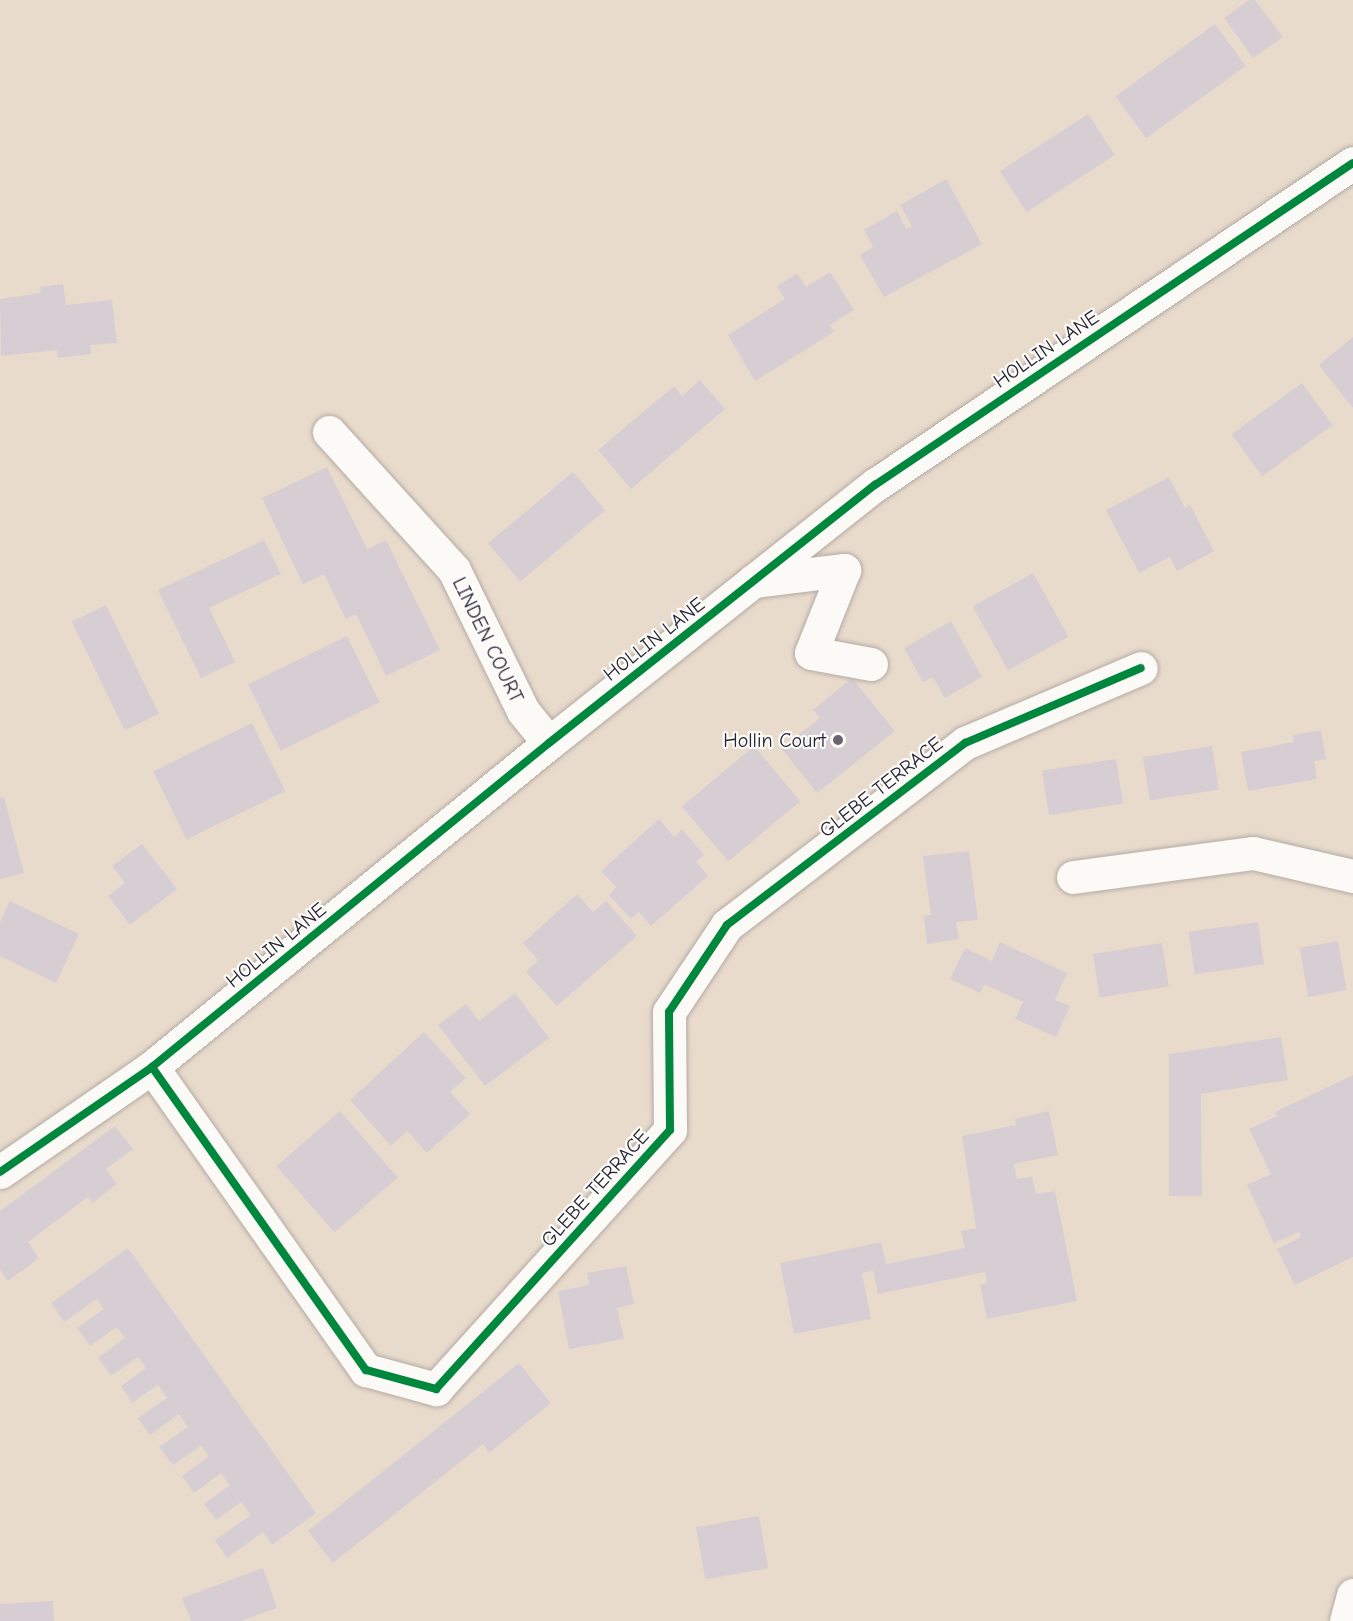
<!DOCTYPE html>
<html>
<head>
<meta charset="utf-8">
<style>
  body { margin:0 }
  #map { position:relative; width:1353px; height:1621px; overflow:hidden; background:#e9dbcc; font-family:"Comic Neue",sans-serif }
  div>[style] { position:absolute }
  .building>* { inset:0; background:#d7ced3; transform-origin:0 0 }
  .roads { filter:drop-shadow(0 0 2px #b3aba4) drop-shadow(0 0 2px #b3aba4) }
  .minor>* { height:33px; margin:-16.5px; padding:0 16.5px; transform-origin:16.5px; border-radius:16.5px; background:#fcfaf7 }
  .cycleway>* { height:8px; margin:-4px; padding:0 4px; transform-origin:4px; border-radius:4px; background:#00873e }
  .dots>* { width:16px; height:16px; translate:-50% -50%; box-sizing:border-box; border:3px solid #fdfcf7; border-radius:50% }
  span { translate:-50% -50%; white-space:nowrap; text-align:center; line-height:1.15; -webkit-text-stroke:4.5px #fdfcf7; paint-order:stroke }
  .street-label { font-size:20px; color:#22223b }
  .poi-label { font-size:20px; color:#22223b }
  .right { translate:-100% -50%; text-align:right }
</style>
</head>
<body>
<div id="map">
  <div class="building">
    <div style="clip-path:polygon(1249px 0,1255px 0,1283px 37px,1253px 58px,1224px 18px)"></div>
    <div style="left:1215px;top:24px;width:52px;height:123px;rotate:54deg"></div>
    <div style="left:1088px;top:114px;width:49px;height:105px;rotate:57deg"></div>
    <div style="clip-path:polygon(946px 179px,982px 244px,884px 297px,860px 255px,873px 247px,864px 230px,897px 211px,906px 229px,912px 226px,900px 205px)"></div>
    <div style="clip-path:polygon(830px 272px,854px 310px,830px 325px,834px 332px,755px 381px,728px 335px,785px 299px,777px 286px,797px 273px,806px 287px)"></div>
    <div style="clip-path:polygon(63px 284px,66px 305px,112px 300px,117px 343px,90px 345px,91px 354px,58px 358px,57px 350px,1px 356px,0 299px,41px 293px,40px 287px)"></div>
    <div style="clip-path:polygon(1353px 337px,1353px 408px,1319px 365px)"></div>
    <div style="clip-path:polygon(700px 380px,725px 409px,631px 489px,598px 450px,674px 386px,682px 396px)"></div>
    <div style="left:1302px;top:383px;width:52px;height:87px;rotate:54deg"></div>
    <div style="clip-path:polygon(327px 467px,367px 549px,386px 540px,440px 650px,386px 676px,356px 614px,346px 619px,324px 574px,303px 584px,262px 498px)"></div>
    <div style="left:573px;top:472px;width:50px;height:111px;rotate:50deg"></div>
    <div style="clip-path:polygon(1169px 477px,1185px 508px,1190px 505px,1214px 551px,1177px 571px,1170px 557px,1139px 573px,1106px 510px)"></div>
    <div style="clip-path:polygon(264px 540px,281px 574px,209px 608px,235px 662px,201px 678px,158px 590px)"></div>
    <div style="left:1033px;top:573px;width:73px;height:69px;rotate:61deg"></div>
    <div style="left:106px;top:605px;width:121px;height:38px;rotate:64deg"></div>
    <div style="clip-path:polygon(951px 621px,982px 677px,945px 698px,933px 677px,923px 682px,904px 648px)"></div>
    <div style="left:347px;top:636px;width:74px;height:110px;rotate:64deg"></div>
    <div style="clip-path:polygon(852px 678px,895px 731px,817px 793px,781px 748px,820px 718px,813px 710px)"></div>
    <div style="left:252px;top:723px;width:76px;height:110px;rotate:64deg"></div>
    <div style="clip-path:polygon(1321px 730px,1326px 759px,1314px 761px,1317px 779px,1248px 791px,1241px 752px,1294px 742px,1293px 735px)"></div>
    <div style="left:754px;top:746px;width:72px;height:94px;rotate:50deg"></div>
    <div style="left:1212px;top:746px;width:44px;height:70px;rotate:81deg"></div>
    <div style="left:1116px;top:759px;width:45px;height:75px;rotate:81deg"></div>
    <div style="clip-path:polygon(4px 797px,24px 873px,0 879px,0 798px)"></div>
    <div style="clip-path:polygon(659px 819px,674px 837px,682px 829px,704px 855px,696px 861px,708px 876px,651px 926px,639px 912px,631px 919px,609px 895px,616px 887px,601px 871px)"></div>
    <div style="clip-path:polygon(142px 844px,177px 889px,130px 925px,108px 896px,125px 883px,112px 866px)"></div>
    <div style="clip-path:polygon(969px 851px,978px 920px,956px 922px,959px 939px,927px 944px,924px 916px,931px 915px,923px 856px)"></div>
    <div style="clip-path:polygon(577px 894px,593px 912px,606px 901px,637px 936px,557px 1006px,526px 972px,538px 960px,523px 943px)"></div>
    <div style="clip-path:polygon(10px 901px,79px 934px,56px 983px,0 956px,0 922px)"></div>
    <div style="left:1258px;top:922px;width:43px;height:70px;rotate:82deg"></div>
    <div style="left:1338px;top:941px;width:50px;height:39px;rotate:80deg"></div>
    <div style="clip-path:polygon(1000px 942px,1067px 973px,1055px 1000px,1070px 1006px,1056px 1037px,1015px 1019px,1023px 1002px,984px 984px,980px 993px,950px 979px,965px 948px,992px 961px)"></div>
    <div style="left:1162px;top:943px;width:44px;height:70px;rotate:81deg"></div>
    <div style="clip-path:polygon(515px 993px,549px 1038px,485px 1086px,438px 1025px,466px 1004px,479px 1021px)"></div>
    <div style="clip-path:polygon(424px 1032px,466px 1078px,450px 1092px,470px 1114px,427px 1153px,407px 1131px,391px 1146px,350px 1100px)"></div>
    <div style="clip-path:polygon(1281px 1037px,1288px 1080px,1201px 1094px,1202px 1196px,1169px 1196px,1169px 1054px)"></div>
    <div style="clip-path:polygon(1353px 1075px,1353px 1257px,1295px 1285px,1277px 1249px,1301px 1237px,1299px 1232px,1274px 1243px,1247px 1185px,1271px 1174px,1249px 1129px,1277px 1116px,1275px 1112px)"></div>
    <div style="left:340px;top:1111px;width:88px;height:84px;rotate:49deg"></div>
    <div style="clip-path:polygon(1049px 1111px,1058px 1155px,1014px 1164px,1017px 1179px,1032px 1177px,1036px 1194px,1055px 1191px,1077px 1301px,987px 1319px,980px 1285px,987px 1283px,985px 1272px,878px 1294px,873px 1271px,862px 1273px,871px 1319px,794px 1334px,780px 1263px,881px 1242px,886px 1264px,965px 1248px,961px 1231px,976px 1228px,962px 1136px,1016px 1125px,1015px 1119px)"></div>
    <div style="clip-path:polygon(115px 1126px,133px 1149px,106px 1169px,117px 1184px,92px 1203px,88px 1197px,28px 1242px,39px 1258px,8px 1281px,0 1270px,0 1211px)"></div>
    <div style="clip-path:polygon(128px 1248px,316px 1513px,272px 1545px,263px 1532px,227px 1558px,215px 1540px,251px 1515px,241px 1502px,216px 1520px,204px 1504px,230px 1485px,221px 1473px,194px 1493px,182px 1476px,209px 1456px,201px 1446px,173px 1465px,159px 1447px,188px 1427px,179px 1414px,150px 1435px,138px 1418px,167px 1398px,158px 1385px,132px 1403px,121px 1386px,146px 1368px,138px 1357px,111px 1376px,98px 1358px,125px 1338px,117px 1327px,90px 1346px,77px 1328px,104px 1309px,97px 1299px,64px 1322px,51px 1303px)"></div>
    <div style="clip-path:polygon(626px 1266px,634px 1304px,617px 1308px,624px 1339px,569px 1349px,558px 1291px,589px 1285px,587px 1273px)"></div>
    <div style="clip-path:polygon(519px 1363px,551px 1403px,489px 1453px,483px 1444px,333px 1563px,308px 1531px)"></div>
    <div style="left:759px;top:1516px;width:53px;height:64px;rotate:80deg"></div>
    <div style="clip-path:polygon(263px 1568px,277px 1608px,241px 1621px,191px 1621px,182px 1598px)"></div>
    <div style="clip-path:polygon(53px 1601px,54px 1621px,0 1621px,0 1604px)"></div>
  </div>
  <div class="roads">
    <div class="minor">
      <div style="left:329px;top:432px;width:186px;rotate:47.8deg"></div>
      <div style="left:454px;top:570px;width:157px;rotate:63.9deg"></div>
      <div style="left:523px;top:711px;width:41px;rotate:50.9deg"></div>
      <div style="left:753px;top:581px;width:92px;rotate:-6.9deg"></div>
      <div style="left:844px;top:570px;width:89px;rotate:111.7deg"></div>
      <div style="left:811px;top:653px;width:61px;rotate:10.4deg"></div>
      <div style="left:1073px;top:877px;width:182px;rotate:-7.6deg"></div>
      <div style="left:1253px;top:853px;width:103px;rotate:13deg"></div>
      <div style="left:152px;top:1067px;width:371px;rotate:54.8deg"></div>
      <div style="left:366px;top:1370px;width:73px;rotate:15.2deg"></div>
      <div style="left:436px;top:1389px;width:349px;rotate:-47.9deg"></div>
      <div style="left:670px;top:1130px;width:118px;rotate:-90.5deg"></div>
      <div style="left:669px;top:1012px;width:105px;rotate:-56.3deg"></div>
      <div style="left:727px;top:925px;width:300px;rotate:-37.4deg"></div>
      <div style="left:965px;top:743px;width:191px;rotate:-23.1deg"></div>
      <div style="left:0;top:1172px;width:185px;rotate:-34.6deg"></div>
      <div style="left:152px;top:1067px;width:512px;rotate:-39.22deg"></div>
      <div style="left:549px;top:743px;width:416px;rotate:-38.4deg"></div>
      <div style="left:875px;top:485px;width:576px;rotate:-33.97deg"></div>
      <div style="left:1346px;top:1621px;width:27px;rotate:-75deg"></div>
    </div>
  </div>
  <div class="cycleway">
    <div style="left:152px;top:1067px;width:371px;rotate:54.8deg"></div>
    <div style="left:366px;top:1370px;width:73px;rotate:15.2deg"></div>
    <div style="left:436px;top:1389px;width:349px;rotate:-47.9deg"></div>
    <div style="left:670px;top:1130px;width:118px;rotate:-90.5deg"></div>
    <div style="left:669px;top:1012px;width:105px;rotate:-56.3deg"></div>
    <div style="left:727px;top:925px;width:300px;rotate:-37.4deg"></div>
    <div style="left:965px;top:743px;width:191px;rotate:-23.1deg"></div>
    <div style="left:0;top:1172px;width:185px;rotate:-34.6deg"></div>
    <div style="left:152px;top:1067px;width:512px;rotate:-39.22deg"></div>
    <div style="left:549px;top:743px;width:416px;rotate:-38.4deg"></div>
    <div style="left:875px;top:485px;width:576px;rotate:-33.97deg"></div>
  </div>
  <div class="dots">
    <div style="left:838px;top:740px;background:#68636e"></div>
  </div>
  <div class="street-label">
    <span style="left:1046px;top:349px;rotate:-34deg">HOLLIN LANE</span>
    <span style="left:654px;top:639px;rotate:-38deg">HOLLIN LANE</span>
    <span style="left:488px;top:640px;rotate:64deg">LINDEN COURT</span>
    <span style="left:881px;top:787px;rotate:-38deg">GLEBE TERRACE</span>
    <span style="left:276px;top:945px;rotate:-39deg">HOLLIN LANE</span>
    <span style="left:595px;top:1188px;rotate:-48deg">GLEBE TERRACE</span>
  </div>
  <div class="poi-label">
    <span class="right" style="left:826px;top:740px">Hollin Court</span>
  </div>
</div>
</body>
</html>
